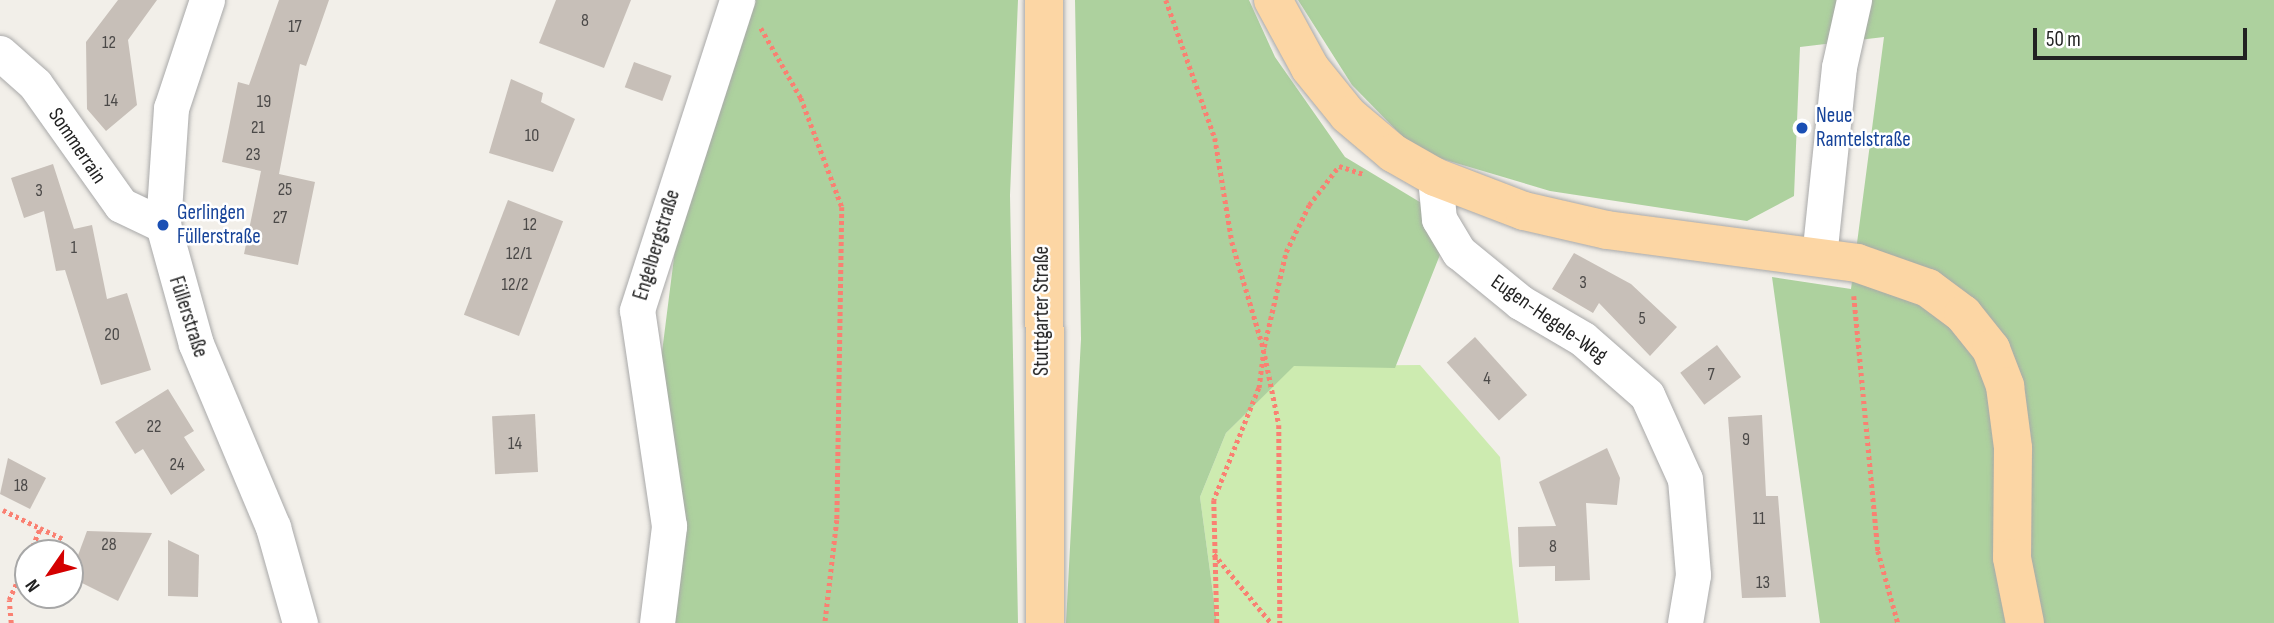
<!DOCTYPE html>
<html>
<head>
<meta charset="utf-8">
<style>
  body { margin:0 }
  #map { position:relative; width:2274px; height:623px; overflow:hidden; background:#f2efe9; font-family:"Sofia Sans Condensed",sans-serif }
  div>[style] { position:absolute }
  .grass>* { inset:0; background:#cdebb0 }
  .forest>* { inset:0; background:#add19e }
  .building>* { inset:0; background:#c7bfb8; transform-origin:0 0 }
  .path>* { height:4.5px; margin-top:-2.25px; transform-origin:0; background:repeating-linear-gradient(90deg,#fa8072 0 3.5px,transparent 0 7px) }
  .roads { filter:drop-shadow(0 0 2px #a9a9a9) drop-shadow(0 0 2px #a9a9a9) }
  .minor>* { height:35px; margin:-17.5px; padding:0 17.5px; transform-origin:17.5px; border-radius:17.5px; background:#fff }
  .major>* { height:38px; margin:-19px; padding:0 19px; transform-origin:19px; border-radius:19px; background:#fcd6a4 }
  .dots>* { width:19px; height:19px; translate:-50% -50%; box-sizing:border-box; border:4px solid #fff; border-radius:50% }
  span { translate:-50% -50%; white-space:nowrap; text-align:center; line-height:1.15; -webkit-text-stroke:5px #fff; paint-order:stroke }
  .number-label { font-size:18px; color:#4b4948 }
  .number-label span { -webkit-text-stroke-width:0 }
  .transit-label { font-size:21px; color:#164399 }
  .left { translate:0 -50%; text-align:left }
  .street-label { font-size:21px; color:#222 }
  .north { position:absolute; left:14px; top:539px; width:70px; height:70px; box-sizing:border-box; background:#fff; border:2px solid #a7a7a7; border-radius:50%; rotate:235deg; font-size:19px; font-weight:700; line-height:28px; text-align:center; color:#222 }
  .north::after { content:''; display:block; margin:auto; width:24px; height:32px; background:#d40000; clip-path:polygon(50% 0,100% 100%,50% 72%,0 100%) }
  .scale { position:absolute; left:2033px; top:28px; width:214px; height:32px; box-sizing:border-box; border:4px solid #222; border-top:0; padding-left:9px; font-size:21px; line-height:24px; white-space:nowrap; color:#222; -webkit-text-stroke:5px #fff; paint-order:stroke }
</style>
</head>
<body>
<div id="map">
  <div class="grass">
    <div style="clip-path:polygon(1420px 365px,1500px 457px,1519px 623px,1217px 623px,1200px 497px,1226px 433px,1293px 366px)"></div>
  </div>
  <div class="forest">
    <div style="clip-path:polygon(746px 0,1018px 0,1010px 195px,1018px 623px,674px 623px,660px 368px,679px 218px)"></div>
    <div style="clip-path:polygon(1075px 0,1249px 0,1275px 57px,1345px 157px,1453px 222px,1395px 368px,1294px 366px,1226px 433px,1200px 497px,1217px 623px,1066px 623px,1081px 339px)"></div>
    <div style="clip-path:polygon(1298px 0,2274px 0,2274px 623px,1820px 623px,1772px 277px,1851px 289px,1884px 37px,1800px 47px,1794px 196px,1747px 221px,1550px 191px,1439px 158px,1404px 138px,1352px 85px)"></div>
  </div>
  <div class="building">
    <div style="clip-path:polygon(118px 0,157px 0,128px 40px,137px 105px,106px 131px,87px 109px,86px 42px)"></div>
    <div style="clip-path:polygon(279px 0,329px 0,306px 66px,300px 64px,279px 174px,315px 182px,298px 265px,244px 254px,261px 171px,222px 162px,238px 82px,249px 85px)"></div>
    <div style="clip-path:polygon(556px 0,631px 0,604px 68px,539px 43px)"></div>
    <div style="left:634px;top:62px;width:40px;height:27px;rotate:20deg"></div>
    <div style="clip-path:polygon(511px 79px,543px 93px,541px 102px,575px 119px,553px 172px,489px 153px)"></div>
    <div style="clip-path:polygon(53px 164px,74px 229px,92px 225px,107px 299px,127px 293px,151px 370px,101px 385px,65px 270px,56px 271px,44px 211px,24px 218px,11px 178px)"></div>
    <div style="left:508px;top:200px;width:59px;height:123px;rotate:21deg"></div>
    <div style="clip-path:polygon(1574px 253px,1631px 284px,1677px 327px,1650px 356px,1599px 303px,1593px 313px,1552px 289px)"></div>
    <div style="left:1475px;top:337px;width:78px;height:38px;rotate:48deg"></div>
    <div style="left:1717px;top:345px;width:40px;height:46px;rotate:53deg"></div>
    <div style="clip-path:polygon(168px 389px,194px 431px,184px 437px,205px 470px,171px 495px,143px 449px,135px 454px,115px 422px)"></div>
    <div style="left:535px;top:414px;width:58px;height:43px;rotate:87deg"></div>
    <div style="clip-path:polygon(1762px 415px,1766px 496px,1778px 496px,1786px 597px,1742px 598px,1728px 417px)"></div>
    <div style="clip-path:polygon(1607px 448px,1620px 478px,1617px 505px,1586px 503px,1590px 580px,1555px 581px,1555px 566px,1519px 567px,1518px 527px,1556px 526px,1539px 482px)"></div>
    <div style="clip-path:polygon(8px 458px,46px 478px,30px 509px,0 494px)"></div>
    <div style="clip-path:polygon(87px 531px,152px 533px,118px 601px,70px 577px)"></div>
    <div style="clip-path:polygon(168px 540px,199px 555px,198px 597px,168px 596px)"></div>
  </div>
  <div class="path">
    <div style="left:1166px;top:0;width:146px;rotate:70.5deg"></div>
    <div style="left:1215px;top:138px;width:105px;rotate:80.7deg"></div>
    <div style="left:1232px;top:242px;width:113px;rotate:73.5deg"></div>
    <div style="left:1264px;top:350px;width:38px;rotate:97deg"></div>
    <div style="left:1259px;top:388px;width:121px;rotate:111.9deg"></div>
    <div style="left:1214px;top:500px;width:123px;rotate:88.6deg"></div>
    <div style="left:761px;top:28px;width:81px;rotate:60.3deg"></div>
    <div style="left:801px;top:98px;width:116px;rotate:69.4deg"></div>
    <div style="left:842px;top:207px;width:313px;rotate:90.9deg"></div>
    <div style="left:837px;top:520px;width:104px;rotate:96.6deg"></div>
    <div style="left:1854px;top:296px;width:256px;rotate:84.6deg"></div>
    <div style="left:1878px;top:551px;width:75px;rotate:74.5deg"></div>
    <div style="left:1264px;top:347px;width:98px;rotate:-77deg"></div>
    <div style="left:1286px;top:252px;width:52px;rotate:-63.9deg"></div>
    <div style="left:1309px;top:205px;width:49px;rotate:-52.4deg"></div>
    <div style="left:1339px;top:166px;width:26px;rotate:18deg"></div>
    <div style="left:1265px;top:356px;width:70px;rotate:78.5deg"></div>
    <div style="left:1279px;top:425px;width:198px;rotate:89.7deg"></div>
    <div style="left:3px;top:510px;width:41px;rotate:25.9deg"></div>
    <div style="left:30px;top:553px;width:27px;rotate:-68deg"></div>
    <div style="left:40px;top:528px;width:26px;rotate:25deg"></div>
    <div style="left:1214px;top:554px;width:89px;rotate:50.4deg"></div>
    <div style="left:11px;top:623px;width:23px;rotate:-95deg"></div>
    <div style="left:9px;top:600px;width:47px;rotate:-66.2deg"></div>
  </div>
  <div class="roads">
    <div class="minor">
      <div style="left:207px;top:0;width:114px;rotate:108.4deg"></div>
      <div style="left:171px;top:108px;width:117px;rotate:93.9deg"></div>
      <div style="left:163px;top:225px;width:123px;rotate:74.5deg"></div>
      <div style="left:196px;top:344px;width:199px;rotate:67.2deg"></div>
      <div style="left:273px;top:527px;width:100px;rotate:74.3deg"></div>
      <div style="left:0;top:53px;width:47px;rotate:41.5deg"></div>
      <div style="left:35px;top:84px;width:148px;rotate:54.6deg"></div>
      <div style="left:121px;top:205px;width:47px;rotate:25.5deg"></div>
      <div style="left:1435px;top:177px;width:42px;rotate:84.6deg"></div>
      <div style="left:1439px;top:219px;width:39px;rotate:59deg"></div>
      <div style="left:1459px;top:252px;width:79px;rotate:39.3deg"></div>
      <div style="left:1520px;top:302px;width:73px;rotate:30.4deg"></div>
      <div style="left:1583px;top:339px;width:85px;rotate:41.2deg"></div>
      <div style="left:1647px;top:395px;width:92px;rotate:65.7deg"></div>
      <div style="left:1685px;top:479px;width:96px;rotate:85.2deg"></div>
      <div style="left:1693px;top:575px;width:49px;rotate:99.5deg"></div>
      <div style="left:1819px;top:257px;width:191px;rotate:-84deg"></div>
      <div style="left:1839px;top:67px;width:69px;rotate:-77.4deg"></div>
      <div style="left:657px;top:623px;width:98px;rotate:-82.9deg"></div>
      <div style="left:669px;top:526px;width:218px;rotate:-98.4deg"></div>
      <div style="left:637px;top:310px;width:326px;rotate:-72.1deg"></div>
    </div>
    <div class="major">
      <div style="left:1044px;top:0;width:623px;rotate:89.91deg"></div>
      <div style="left:1273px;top:0;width:77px;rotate:61.4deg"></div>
      <div style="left:1310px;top:68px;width:60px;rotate:51deg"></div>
      <div style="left:1348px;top:115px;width:59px;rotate:40.2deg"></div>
      <div style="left:1393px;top:153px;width:48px;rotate:29.7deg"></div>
      <div style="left:1435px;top:177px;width:95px;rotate:20.9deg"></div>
      <div style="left:1524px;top:211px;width:85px;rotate:12.9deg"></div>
      <div style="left:1607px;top:230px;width:252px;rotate:7.5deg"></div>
      <div style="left:1857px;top:263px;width:75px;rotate:19.4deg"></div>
      <div style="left:1928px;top:288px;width:44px;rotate:36.6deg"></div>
      <div style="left:1963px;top:314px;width:45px;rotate:51.3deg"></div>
      <div style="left:1991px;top:349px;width:40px;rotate:69deg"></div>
      <div style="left:2005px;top:386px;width:63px;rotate:82.6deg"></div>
      <div style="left:2013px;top:448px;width:110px;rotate:90.5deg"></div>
      <div style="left:2012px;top:558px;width:66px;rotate:78.7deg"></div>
    </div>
  </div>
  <div class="dots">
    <div style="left:1802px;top:128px;background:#1a4fb4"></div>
    <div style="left:163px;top:225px;background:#1a4fb4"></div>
  </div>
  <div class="number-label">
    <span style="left:585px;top:21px">8</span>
    <span style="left:295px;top:27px">17</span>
    <span style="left:109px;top:43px">12</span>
    <span style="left:111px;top:101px">14</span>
    <span style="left:264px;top:102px">19</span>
    <span style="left:258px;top:128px">21</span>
    <span style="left:532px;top:136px">10</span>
    <span style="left:253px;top:155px">23</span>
    <span style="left:285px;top:190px">25</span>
    <span style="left:39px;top:191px">3</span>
    <span style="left:280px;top:218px">27</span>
    <span style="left:530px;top:225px">12</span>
    <span style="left:74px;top:248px">1</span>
    <span style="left:519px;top:254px">12/1</span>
    <span style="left:1583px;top:283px">3</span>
    <span style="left:515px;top:285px">12/2</span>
    <span style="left:1642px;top:319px">5</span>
    <span style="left:112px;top:335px">20</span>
    <span style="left:1711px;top:375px">7</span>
    <span style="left:1487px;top:379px">4</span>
    <span style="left:154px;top:427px">22</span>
    <span style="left:1746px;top:440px">9</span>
    <span style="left:515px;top:444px">14</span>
    <span style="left:177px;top:465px">24</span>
    <span style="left:21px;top:486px">18</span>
    <span style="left:1759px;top:519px">11</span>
    <span style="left:109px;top:545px">28</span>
    <span style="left:1553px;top:547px">8</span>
    <span style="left:1763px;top:583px">13</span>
  </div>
  <div class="transit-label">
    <span class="left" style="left:1816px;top:128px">Neue<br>Ramtelstraße</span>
    <span class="left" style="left:177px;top:225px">Gerlingen<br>Füllerstraße</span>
  </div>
  <div class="street-label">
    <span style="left:77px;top:146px;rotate:56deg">Sommerrain</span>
    <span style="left:657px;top:245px;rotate:-73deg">Engelbergstraße</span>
    <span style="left:1042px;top:311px;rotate:-90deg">Stuttgarter Straße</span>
    <span style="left:188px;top:317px;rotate:72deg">Füllerstraße</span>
    <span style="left:1549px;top:319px;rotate:35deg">Eugen-Hegele-Weg</span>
  </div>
  <div class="north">N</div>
  <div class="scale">50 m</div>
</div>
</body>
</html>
